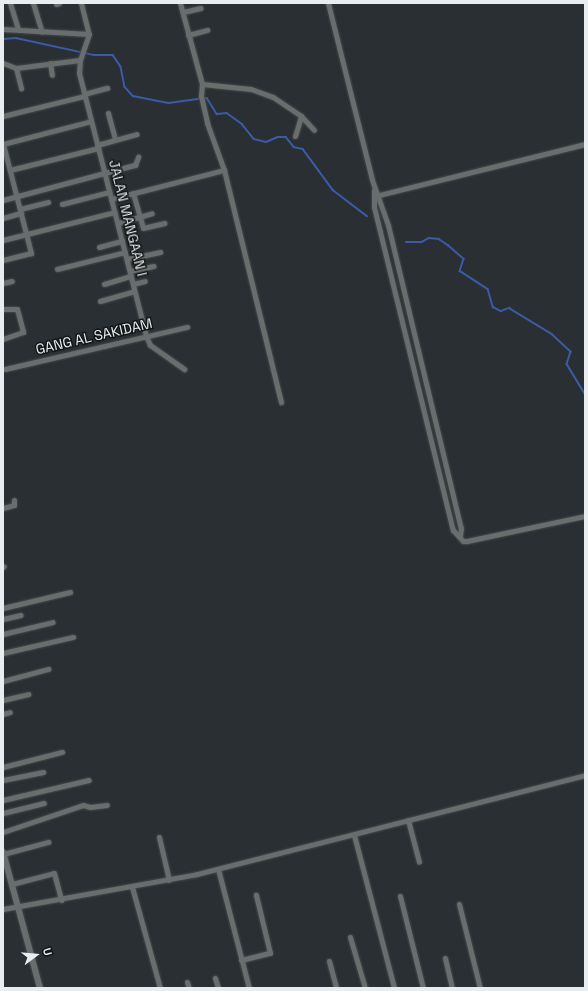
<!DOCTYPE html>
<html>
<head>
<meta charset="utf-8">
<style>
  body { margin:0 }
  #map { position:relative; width:588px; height:991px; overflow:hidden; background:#292f32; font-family:"Space Grotesk",sans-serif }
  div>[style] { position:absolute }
  .stream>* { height:1.5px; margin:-0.75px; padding:0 0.75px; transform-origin:0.75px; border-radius:0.75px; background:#3c5aa5 }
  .roads { filter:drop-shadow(0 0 1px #444a4c) drop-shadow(0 0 1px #444a4c) }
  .minor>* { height:5px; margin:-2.5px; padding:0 2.5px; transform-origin:2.5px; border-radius:2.5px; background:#696d6d }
  .tertiary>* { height:6px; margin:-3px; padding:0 3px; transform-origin:3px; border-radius:3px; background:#696d6d }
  span { translate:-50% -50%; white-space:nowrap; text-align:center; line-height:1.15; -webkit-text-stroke:3px #141718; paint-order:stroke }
  .street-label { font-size:14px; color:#e9edef }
  .frame { position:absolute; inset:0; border:4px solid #e9edef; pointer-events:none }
  .north { position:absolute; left:16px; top:935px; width:40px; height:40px; -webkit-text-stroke:3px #141718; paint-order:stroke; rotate:74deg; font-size:11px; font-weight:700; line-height:16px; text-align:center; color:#e9edef }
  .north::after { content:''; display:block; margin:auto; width:14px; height:18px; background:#e9edef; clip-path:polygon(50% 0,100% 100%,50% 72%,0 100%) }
</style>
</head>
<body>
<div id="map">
  <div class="stream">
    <div style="left:3px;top:39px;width:13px;rotate:-4deg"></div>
    <div style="left:16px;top:38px;width:80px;rotate:12.3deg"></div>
    <div style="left:94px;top:55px;width:19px"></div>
    <div style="left:113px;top:55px;width:14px;rotate:56deg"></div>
    <div style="left:121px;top:67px;width:20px;rotate:79deg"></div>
    <div style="left:125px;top:87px;width:12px;rotate:48deg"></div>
    <div style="left:133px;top:96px;width:37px;rotate:11deg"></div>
    <div style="left:169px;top:103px;width:30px;rotate:-8deg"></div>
    <div style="left:203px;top:99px;width:4px;rotate:-14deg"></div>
    <div style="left:207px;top:98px;width:19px;rotate:58deg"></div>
    <div style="left:217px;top:114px;width:10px;rotate:-6deg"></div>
    <div style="left:227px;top:113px;width:19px;rotate:36deg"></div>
    <div style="left:242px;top:124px;width:19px;rotate:51deg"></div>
    <div style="left:254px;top:139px;width:12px;rotate:14deg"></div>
    <div style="left:266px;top:142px;width:13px;rotate:-23deg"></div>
    <div style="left:278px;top:137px;width:8px"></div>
    <div style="left:286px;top:137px;width:13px;rotate:51deg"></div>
    <div style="left:294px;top:147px;width:9px;rotate:13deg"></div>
    <div style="left:303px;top:149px;width:51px;rotate:53.8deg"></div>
    <div style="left:333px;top:190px;width:43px;rotate:37.4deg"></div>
    <div style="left:406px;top:242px;width:16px"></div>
    <div style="left:422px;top:242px;width:8px;rotate:-30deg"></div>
    <div style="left:429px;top:238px;width:10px;rotate:6deg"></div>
    <div style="left:439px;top:239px;width:11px;rotate:34deg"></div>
    <div style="left:448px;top:245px;width:21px;rotate:41deg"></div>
    <div style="left:464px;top:259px;width:13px;rotate:108deg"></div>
    <div style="left:460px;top:271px;width:33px;rotate:33deg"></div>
    <div style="left:488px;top:289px;width:19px;rotate:74deg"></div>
    <div style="left:493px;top:307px;width:9px;rotate:27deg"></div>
    <div style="left:501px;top:311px;width:9px;rotate:-21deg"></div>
    <div style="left:509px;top:308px;width:50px;rotate:31.2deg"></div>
    <div style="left:552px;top:334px;width:26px;rotate:43deg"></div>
    <div style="left:571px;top:352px;width:13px;rotate:108deg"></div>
    <div style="left:567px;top:364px;width:35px;rotate:59deg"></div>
  </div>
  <div class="roads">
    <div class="minor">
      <div style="left:10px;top:3px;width:28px;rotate:73deg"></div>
      <div style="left:33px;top:3px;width:30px;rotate:73deg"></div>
      <div style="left:81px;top:3px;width:32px;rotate:76deg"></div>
      <div style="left:180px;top:3px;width:84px;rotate:74.8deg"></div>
      <div style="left:202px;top:84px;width:12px;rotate:95deg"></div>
      <div style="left:201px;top:96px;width:28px;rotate:77deg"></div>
      <div style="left:207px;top:123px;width:50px;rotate:70.1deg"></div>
      <div style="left:224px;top:170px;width:239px;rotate:76.2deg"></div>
      <div style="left:328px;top:3px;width:182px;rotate:76deg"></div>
      <div style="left:372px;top:180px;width:48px;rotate:70.4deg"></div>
      <div style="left:388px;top:225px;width:312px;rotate:76.5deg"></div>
      <div style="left:461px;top:528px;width:8px;rotate:97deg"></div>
      <div style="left:56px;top:4px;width:3px;rotate:-18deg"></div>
      <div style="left:183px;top:12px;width:18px;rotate:-13deg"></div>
      <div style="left:3px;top:29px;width:86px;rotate:3.3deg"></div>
      <div style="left:89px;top:34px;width:28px;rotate:109deg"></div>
      <div style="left:80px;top:60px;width:13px;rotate:94deg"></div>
      <div style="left:79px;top:73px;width:271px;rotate:75.7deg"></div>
      <div style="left:146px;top:336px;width:10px;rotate:66deg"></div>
      <div style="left:150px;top:345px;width:42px;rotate:35.2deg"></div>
      <div style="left:188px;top:35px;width:20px;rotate:-15deg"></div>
      <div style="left:3px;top:63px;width:14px;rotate:21deg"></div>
      <div style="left:16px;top:68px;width:64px;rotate:-7.1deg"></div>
      <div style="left:50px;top:63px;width:12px;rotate:81deg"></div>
      <div style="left:16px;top:68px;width:21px;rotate:76deg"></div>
      <div style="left:202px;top:84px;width:49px;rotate:5.8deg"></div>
      <div style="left:251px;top:89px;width:23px;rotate:20deg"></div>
      <div style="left:273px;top:97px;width:34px;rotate:34deg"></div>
      <div style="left:301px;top:116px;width:19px;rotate:47deg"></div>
      <div style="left:84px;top:94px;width:24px;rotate:-15deg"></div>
      <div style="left:108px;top:113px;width:27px;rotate:75deg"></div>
      <div style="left:3px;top:116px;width:83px;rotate:-13.9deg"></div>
      <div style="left:295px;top:136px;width:21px;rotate:-73deg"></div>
      <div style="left:3px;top:144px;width:113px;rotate:75.6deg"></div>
      <div style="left:31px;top:253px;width:29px;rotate:166deg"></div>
      <div style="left:3px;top:144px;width:91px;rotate:-14.6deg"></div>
      <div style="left:97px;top:145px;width:41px;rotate:-15.4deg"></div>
      <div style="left:10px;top:170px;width:91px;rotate:-14deg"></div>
      <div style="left:374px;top:190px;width:17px;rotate:90deg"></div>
      <div style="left:374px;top:207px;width:333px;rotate:76.3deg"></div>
      <div style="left:453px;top:530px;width:15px;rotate:48deg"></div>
      <div style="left:463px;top:541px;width:4px"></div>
      <div style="left:467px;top:541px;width:121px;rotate:-12deg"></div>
      <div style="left:133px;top:193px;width:36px;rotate:74deg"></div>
      <div style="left:143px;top:228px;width:22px;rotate:-13deg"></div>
      <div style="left:375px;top:196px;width:216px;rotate:-13.9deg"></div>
      <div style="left:111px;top:199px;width:117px;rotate:-14.4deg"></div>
      <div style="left:3px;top:200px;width:137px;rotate:-14.9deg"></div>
      <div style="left:135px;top:165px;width:9px;rotate:-69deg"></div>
      <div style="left:62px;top:204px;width:49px;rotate:-14.3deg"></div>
      <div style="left:20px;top:209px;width:29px;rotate:-14deg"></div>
      <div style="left:3px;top:218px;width:19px;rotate:-16deg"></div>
      <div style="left:118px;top:223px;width:35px;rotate:-16deg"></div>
      <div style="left:3px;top:240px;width:115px;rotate:-14deg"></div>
      <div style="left:99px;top:247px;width:24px;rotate:-15deg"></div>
      <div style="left:127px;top:259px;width:34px;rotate:-12deg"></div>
      <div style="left:57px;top:269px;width:70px;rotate:-14deg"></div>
      <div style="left:130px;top:271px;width:24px;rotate:-12deg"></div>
      <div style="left:3px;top:283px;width:9px;rotate:-13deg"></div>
      <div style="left:104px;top:284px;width:28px;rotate:-17deg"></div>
      <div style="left:133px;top:284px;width:12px;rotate:-14deg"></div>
      <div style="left:100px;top:301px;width:35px;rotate:-16deg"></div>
      <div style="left:3px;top:309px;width:14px"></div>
      <div style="left:17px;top:309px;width:24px;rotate:75deg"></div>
      <div style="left:23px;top:332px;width:21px;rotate:161deg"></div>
      <div style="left:5px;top:369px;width:187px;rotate:-13deg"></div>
      <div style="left:3px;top:508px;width:11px;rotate:-15deg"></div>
      <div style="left:14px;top:505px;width:5px;rotate:-90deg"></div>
      <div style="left:3px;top:567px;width:1px;rotate:-45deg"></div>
      <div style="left:3px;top:608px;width:69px;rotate:-13.4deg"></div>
      <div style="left:3px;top:619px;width:18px;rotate:-13deg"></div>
      <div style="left:3px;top:634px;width:51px;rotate:-13.5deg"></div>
      <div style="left:3px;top:653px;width:72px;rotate:-12.9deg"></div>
      <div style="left:3px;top:681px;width:47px;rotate:-14.9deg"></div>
      <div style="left:3px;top:700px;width:26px;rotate:-13deg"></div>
      <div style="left:3px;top:714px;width:7px;rotate:-16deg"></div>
      <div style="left:3px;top:767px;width:61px;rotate:-14.3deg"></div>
      <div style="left:3px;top:780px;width:41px;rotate:-11.3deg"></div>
      <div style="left:3px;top:800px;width:88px;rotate:-13.1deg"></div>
      <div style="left:3px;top:813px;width:42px;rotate:-13.7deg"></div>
      <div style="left:408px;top:820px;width:43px;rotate:75.3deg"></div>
      <div style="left:3px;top:832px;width:84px;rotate:-18.6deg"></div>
      <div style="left:83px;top:805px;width:7px;rotate:16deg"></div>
      <div style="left:90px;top:807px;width:17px;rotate:-7deg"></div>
      <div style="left:354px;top:835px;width:158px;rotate:75.3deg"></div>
      <div style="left:159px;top:837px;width:44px;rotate:76.9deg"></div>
      <div style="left:3px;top:854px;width:47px;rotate:-14.9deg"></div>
      <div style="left:218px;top:869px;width:123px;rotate:75.4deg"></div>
      <div style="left:12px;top:884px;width:43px;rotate:-14.7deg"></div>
      <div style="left:54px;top:873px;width:28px;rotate:75deg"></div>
      <div style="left:132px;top:887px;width:105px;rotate:74.5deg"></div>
      <div style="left:400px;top:896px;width:95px;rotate:76deg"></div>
      <div style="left:459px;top:904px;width:87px;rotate:76deg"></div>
      <div style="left:3px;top:909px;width:197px;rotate:-10.2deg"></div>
      <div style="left:197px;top:874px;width:400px;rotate:-14.3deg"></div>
      <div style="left:350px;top:937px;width:53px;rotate:73.6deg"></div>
      <div style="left:445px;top:958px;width:31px;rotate:77deg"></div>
      <div style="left:241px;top:960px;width:30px;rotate:-14deg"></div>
      <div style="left:270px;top:953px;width:60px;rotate:-103.6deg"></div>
      <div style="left:329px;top:961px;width:28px;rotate:75deg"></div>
      <div style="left:215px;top:978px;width:10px;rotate:73deg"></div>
      <div style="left:187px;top:982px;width:6px;rotate:72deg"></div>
    </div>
    <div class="tertiary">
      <div style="left:3px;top:852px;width:141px;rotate:74.8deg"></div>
    </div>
  </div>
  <div class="street-label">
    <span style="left:128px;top:218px;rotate:76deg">JALAN MANGAAN I</span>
    <span style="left:94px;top:336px;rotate:-13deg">GANG AL SAKIDAM</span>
  </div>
  <div class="frame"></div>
  <div class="north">U</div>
</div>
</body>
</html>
